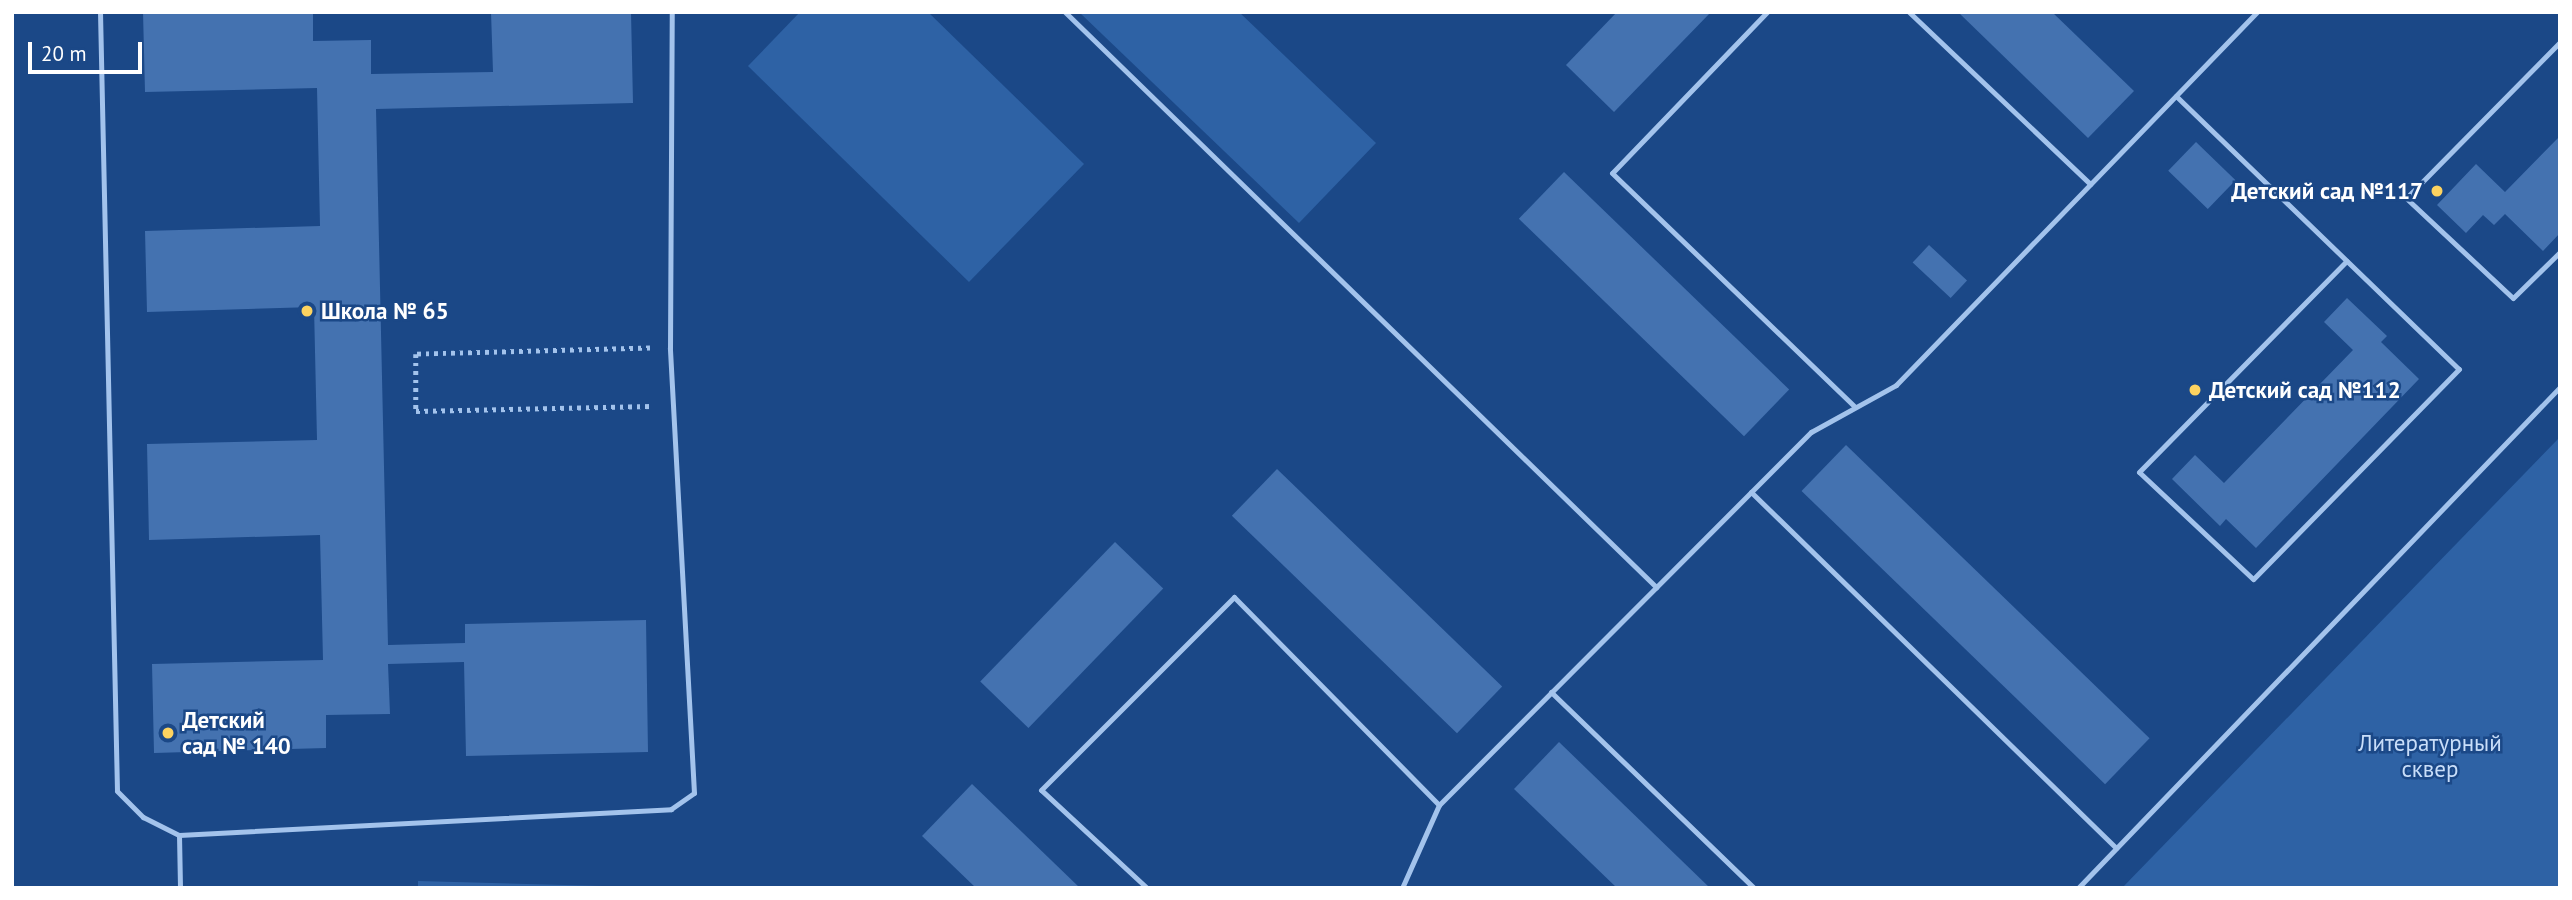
<!DOCTYPE html>
<html>
<head>
<meta charset="utf-8">
<style>
	body { margin:0 }
	#map { position:relative; width:2572px; height:900px; overflow:hidden; background:#1b4887; font-family:"PT Sans",sans-serif }
	div>[style] { position:absolute }
	.green>* { inset:0; background:#2e62a5 }
	.building>* { inset:0; background:#4472b0; transform-origin:0 0 }
	.path>* { height:4.5px; margin-top:-2.25px; transform-origin:0; background:repeating-linear-gradient(90deg,#a3c3ec 0 3.5px,transparent 0 8.5px) }
	.lane>* { height:5px; margin:-2.5px; padding:0 2.5px; transform-origin:2.5px; border-radius:2.5px; background:#a3c3ec }
	.dots>* { width:19px; height:19px; translate:-50% -50%; box-sizing:border-box; border:4px solid #1b4887; border-radius:50% }
	span { translate:-50% -50%; white-space:nowrap; text-align:center; line-height:1.15; -webkit-text-stroke:5px #1b4887; paint-order:stroke }
	.poi-label { font-size:23px; color:#fff; font-weight:700 }
	.right { translate:-100% -50%; text-align:right }
	.left { translate:0 -50%; text-align:left }
	.park-label { font-size:23px; color:#c9def9 }
	.frame { position:absolute; inset:0; border:14px solid #fff; pointer-events:none }
	.scale { position:absolute; left:28px; top:42px; width:114px; height:32px; box-sizing:border-box; border:4px solid #fff; border-top:0; padding-left:9px; font-size:21px; line-height:24px; white-space:nowrap; color:#fff; -webkit-text-stroke:5px #1b4887; paint-order:stroke }
</style>
</head>
<body>
<div id="map">
	<div class="green">
		<i style="clip-path:polygon(800px 12px,928px 12px,1084px 164px,969px 282px,748px 66px)"></i>
		<i style="clip-path:polygon(1079px 12px,1239px 12px,1376px 143px,1299px 223px)"></i>
		<i style="clip-path:polygon(2560px 437px,2560px 888px,2122px 888px)"></i>
		<i style="clip-path:polygon(418px 881px,603px 886px,418px 888px)"></i>
	</div>
	<div class="building">
		<i style="clip-path:polygon(143px 12px,313px 12px,313px 41px,371px 40px,371px 74px,493px 72px,491px 12px,631px 12px,633px 103px,376px 109px,388px 645px,465px 643px,465px 624px,646px 620px,648px 752px,466px 756px,464px 662px,388px 664px,390px 714px,326px 715px,326px 748px,154px 753px,152px 664px,323px 660px,320px 535px,149px 540px,147px 444px,317px 440px,314px 307px,147px 312px,145px 231px,320px 226px,317px 88px,145px 92px)"></i>
		<i style="clip-path:polygon(1617px 12px,1711px 12px,1614px 112px,1566px 65px)"></i>
		<i style="clip-path:polygon(1958px 12px,2052px 12px,2134px 91px,2088px 138px)"></i>
		<i style="clip-path:polygon(2560px 136px,2560px 233px,2543px 251px,2505px 214px,2494px 225px,2483px 215px,2466px 233px,2437px 205px,2476px 164px,2505px 192px)"></i>
		<i style="left:2196px;top:142px;width:55px;height:40px;rotate:44deg"></i>
		<i style="left:1564px;top:172px;width:313px;height:65px;rotate:44deg"></i>
		<i style="left:1929px;top:245px;width:52px;height:24px;rotate:43deg"></i>
		<i style="clip-path:polygon(2347px 298px,2387px 336px,2381px 342px,2419px 379px,2256px 548px,2226px 519px,2220px 526px,2172px 479px,2195px 455px,2224px 483px,2353px 350px,2324px 322px)"></i>
		<i style="left:1846px;top:445px;width:422px;height:64px;rotate:44deg"></i>
		<i style="left:1277px;top:469px;width:313px;height:65px;rotate:44deg"></i>
		<i style="left:1115px;top:542px;width:67px;height:194px;rotate:44deg"></i>
		<i style="clip-path:polygon(1559px 742px,1710px 888px,1617px 888px,1514px 789px)"></i>
		<i style="clip-path:polygon(972px 784px,1080px 888px,976px 888px,922px 836px)"></i>
	</div>
	<div class="path">
		<i style="left:650px;top:348px;width:234px;rotate:178.5deg"></i>
		<i style="left:416px;top:354px;width:57px;rotate:90deg"></i>
		<i style="left:416px;top:411px;width:236px;rotate:-1.2deg"></i>
	</div>
	<div class="lane">
		<i style="left:100px;top:12px;width:779px;rotate:88.75deg"></i>
		<i style="left:117px;top:791px;width:37px;rotate:45deg"></i>
		<i style="left:143px;top:817px;width:40px;rotate:26.6deg"></i>
		<i style="left:179px;top:835px;width:493px;rotate:-3deg"></i>
		<i style="left:671px;top:809px;width:28px;rotate:-35deg"></i>
		<i style="left:694px;top:793px;width:446px;rotate:-93.1deg"></i>
		<i style="left:670px;top:348px;width:336px;rotate:-89.7deg"></i>
		<i style="left:1065px;top:12px;width:825px;rotate:44.21deg"></i>
		<i style="left:1767px;top:12px;width:223px;rotate:133.9deg"></i>
		<i style="left:1612px;top:173px;width:337px;rotate:43.9deg"></i>
		<i style="left:1909px;top:12px;width:250px;rotate:43.5deg"></i>
		<i style="left:2560px;top:42px;width:219px;rotate:134.6deg"></i>
		<i style="left:2406px;top:198px;width:146px;rotate:43.1deg"></i>
		<i style="left:2513px;top:298px;width:66px;rotate:-44.4deg"></i>
		<i style="left:2176px;top:96px;width:393px;rotate:44deg"></i>
		<i style="left:2459px;top:369px;width:294px;rotate:134.4deg"></i>
		<i style="left:2253px;top:579px;width:156px;rotate:-136.8deg"></i>
		<i style="left:2139px;top:472px;width:296px;rotate:-45.5deg"></i>
		<i style="left:1751px;top:492px;width:510px;rotate:44.28deg"></i>
		<i style="left:1551px;top:692px;width:282px;rotate:44deg"></i>
		<i style="left:179px;top:835px;width:53px;rotate:88.9deg"></i>
		<i style="left:1147px;top:888px;width:144px;rotate:-137.2deg"></i>
		<i style="left:1041px;top:790px;width:273px;rotate:-45deg"></i>
		<i style="left:1234px;top:597px;width:292px;rotate:45.4deg"></i>
		<i style="left:1402px;top:888px;width:91px;rotate:-66deg"></i>
		<i style="left:1439px;top:805px;width:527px;rotate:-45.08deg"></i>
		<i style="left:1811px;top:432px;width:97px;rotate:-28.9deg"></i>
		<i style="left:1896px;top:385px;width:519px;rotate:-45.94deg"></i>
		<i style="left:2078px;top:888px;width:695px;rotate:-46.11deg"></i>
	</div>
	<div class="dots">
		<i style="left:2437px;top:191px;background:#fdd360"></i>
		<i style="left:307px;top:311px;background:#fdd360"></i>
		<i style="left:2195px;top:390px;background:#fdd360"></i>
		<i style="left:168px;top:733px;background:#fdd360"></i>
	</div>
	<div class="poi-label">
		<span class="right" style="left:2423px;top:191px">Детский сад №117</span>
		<span class="left" style="left:321px;top:311px">Школа № 65</span>
		<span class="left" style="left:2209px;top:390px">Детский сад №112</span>
		<span class="left" style="left:182px;top:733px">Детский<br>сад № 140</span>
	</div>
	<div class="park-label">
		<span style="left:2430px;top:756px">Литературный<br>сквер</span>
	</div>
	<div class="frame"></div>
	<div class="scale">20 m</div>
</div>
</body>
</html>
